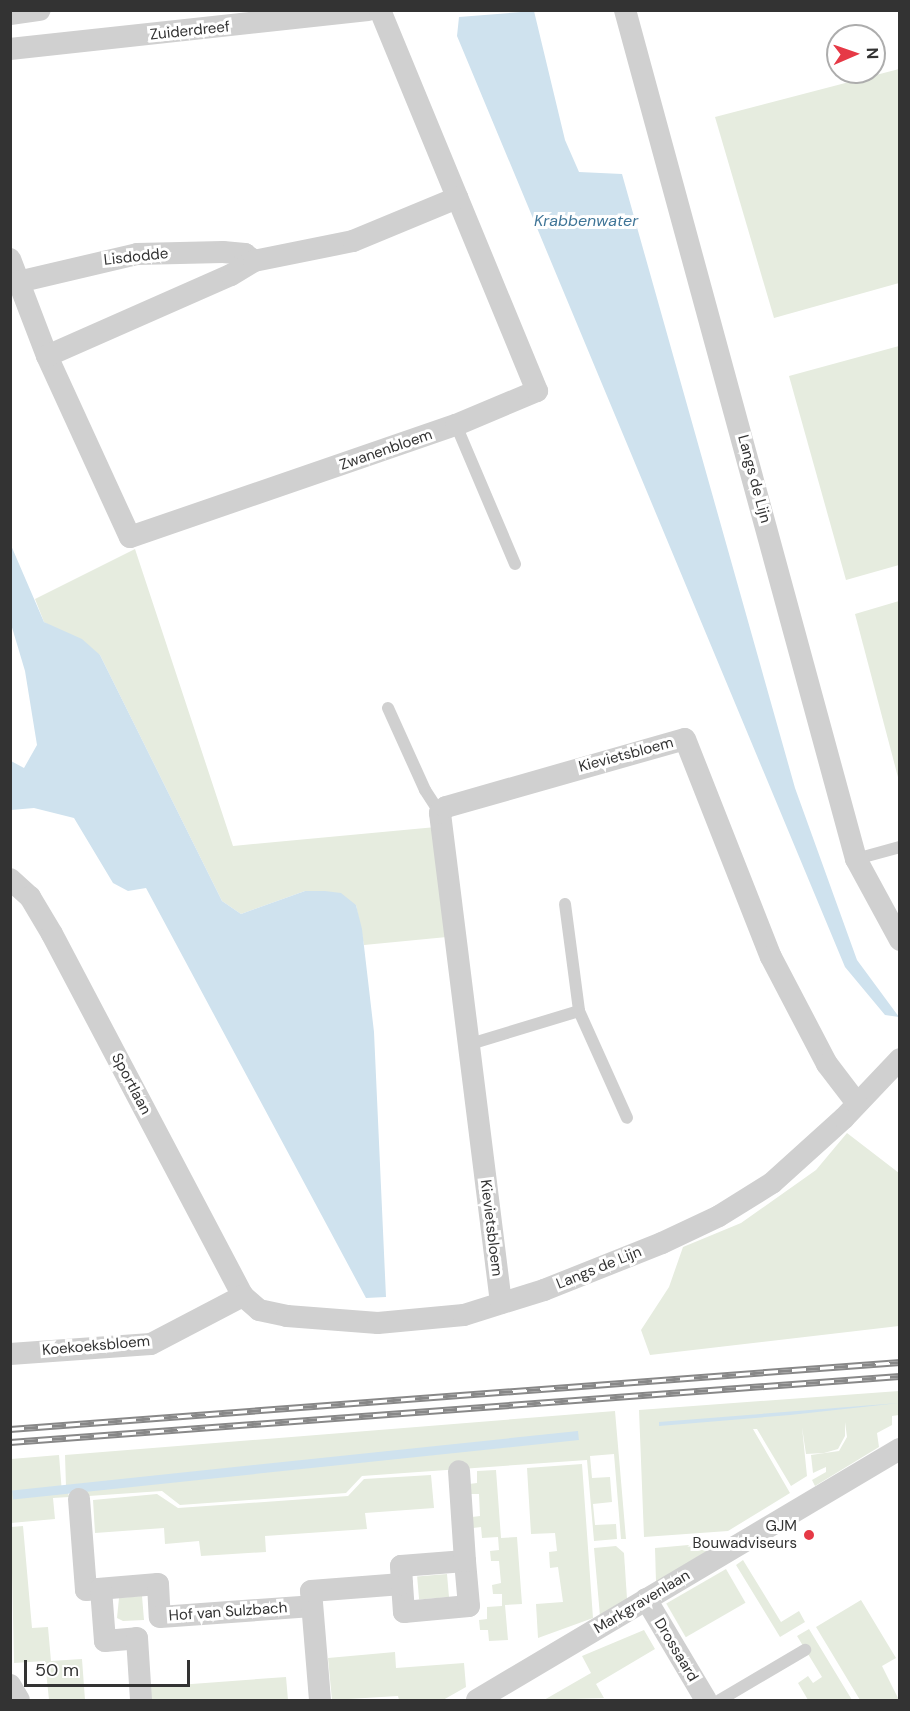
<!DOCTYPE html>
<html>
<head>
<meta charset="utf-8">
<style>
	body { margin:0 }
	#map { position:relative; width:910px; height:1711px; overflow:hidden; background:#fff; font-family:"DM Sans",sans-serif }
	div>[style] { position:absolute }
	.green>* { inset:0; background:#e6ecdf; transform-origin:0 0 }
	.water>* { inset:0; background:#cfe2ee; transform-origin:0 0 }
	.lane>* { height:12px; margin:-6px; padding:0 6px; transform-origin:6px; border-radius:6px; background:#d0d0d0 }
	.street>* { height:22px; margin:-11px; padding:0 11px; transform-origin:11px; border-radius:11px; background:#d0d0d0 }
	.rail>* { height:7px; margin-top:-3.5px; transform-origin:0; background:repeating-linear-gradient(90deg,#fff 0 14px,#888 0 28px); box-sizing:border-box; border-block:2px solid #888 }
	.dots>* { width:16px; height:16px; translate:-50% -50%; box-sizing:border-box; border:3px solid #fff; border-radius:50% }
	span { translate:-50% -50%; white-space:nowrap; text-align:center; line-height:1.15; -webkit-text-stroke:6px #fff; paint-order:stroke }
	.street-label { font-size:15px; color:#333 }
	.poi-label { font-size:15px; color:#333 }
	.right { translate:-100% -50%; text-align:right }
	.water-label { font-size:16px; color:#3f7597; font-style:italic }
	.frame { position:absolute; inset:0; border:12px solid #333; pointer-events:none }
	.north { position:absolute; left:826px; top:24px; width:60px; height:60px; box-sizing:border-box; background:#fff; border:2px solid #adadad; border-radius:50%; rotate:88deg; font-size:16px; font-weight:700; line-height:24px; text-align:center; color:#333 }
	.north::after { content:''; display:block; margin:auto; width:21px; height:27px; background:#e63946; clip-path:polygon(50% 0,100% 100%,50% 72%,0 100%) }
	.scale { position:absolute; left:24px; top:1660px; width:166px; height:27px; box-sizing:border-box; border:3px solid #333; border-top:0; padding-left:8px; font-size:18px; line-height:21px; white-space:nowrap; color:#333; -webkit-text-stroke:4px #fff; paint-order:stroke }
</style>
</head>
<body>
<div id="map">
	<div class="green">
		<i style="clip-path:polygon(899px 69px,899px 283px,774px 318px,715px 117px)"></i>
		<i style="clip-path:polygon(899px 346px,899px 565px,846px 580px,789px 376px)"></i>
		<i style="clip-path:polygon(135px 549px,233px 846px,436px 827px,447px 937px,364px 945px,356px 905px,305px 891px,241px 914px,222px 901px,100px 655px,44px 622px,35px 599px)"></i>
		<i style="clip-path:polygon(899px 601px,900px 601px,899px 781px,855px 614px)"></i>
		<i style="clip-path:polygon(847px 1133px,899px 1173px,899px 1326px,650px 1355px,641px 1330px,669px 1287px,683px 1247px,741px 1223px,816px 1170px)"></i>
		<i style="clip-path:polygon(899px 1391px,899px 1415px,892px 1416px,892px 1425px,877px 1433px,879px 1447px,815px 1486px,812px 1480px,826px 1472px,826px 1467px,813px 1473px,811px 1455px,839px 1451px,847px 1437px,845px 1422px,845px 1436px,838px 1449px,824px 1453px,806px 1454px,802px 1427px,807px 1476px,791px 1486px,757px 1429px,753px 1429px,790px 1493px,728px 1531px,644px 1537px,639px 1410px)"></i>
		<i style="clip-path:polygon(615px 1411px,626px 1539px,621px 1539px,614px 1454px,590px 1456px,592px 1478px,610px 1477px,612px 1502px,593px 1504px,595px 1525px,616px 1524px,617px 1539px,594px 1541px,587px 1460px,362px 1476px,346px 1493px,180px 1505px,162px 1491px,74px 1497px,74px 1487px,66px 1487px,65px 1455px)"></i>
		<i style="clip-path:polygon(59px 1455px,62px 1493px,68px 1493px,69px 1497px,53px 1498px,55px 1519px,11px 1523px,11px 1459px)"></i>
		<i style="clip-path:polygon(582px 1464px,593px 1618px,538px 1638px,536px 1604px,563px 1602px,558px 1567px,550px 1568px,549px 1552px,557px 1551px,555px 1533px,531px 1534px,527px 1468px)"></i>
		<i style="clip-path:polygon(496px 1470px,501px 1538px,517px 1537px,522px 1604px,505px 1605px,508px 1640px,489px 1641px,488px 1630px,480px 1630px,479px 1620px,487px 1619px,487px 1607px,502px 1606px,502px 1594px,493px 1594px,492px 1585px,501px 1583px,499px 1561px,491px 1561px,490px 1551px,499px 1550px,498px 1537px,482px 1538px,481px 1527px,473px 1528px,472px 1517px,480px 1516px,479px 1494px,470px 1494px,469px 1484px,477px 1483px,477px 1471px)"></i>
		<i style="clip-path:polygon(431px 1475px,434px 1508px,365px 1513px,367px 1529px,265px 1536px,266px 1552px,201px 1556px,199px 1541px,165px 1544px,164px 1528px,95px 1533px,93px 1500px,157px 1494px,178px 1508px,348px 1496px,364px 1479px)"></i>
		<i style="clip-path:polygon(23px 1526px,32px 1628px,48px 1627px,51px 1661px,82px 1659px,85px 1700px,49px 1700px,45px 1661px,14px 1663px,11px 1527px)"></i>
		<i style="clip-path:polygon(722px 1542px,656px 1582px,655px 1548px)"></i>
		<i style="clip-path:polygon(616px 1546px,624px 1553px,627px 1599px,600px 1616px,594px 1548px)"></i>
		<i style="clip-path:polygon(743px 1560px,781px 1622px,799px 1611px,805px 1622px,780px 1637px,736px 1565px)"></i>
		<i style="left:726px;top:1569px;width:39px;height:69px;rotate:60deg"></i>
		<i style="left:447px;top:1574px;width:23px;height:30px;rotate:85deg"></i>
		<i style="clip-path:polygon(142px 1596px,144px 1620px,123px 1621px,117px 1618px,119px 1598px)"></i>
		<i style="clip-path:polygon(861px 1600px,896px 1658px,882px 1666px,899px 1700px,860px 1700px,816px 1627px)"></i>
		<i style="clip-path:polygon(809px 1629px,852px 1700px,808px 1700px,798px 1683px,808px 1676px,813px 1683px,822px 1677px,797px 1636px)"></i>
		<i style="clip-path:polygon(644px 1630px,655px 1649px,596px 1684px,604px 1698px,544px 1700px,591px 1673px,582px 1656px)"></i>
		<i style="clip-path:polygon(395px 1652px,396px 1668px,464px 1663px,466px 1687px,443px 1700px,399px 1700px,398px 1696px,332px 1700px,328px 1658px)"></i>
		<i style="clip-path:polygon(286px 1677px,288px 1700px,151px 1700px,151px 1687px)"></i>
	</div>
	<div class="water">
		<i style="clip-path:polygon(534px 11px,565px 140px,579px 172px,622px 174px,795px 788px,857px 960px,899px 1017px,885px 1015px,845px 967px,457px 36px,459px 17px)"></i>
		<i style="clip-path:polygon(10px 543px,44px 622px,82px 639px,100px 655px,222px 901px,241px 914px,305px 891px,325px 891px,341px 893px,356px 905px,362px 929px,374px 1032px,386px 1297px,366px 1298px,146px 888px,128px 891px,113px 883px,74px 818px,34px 808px,11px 810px,11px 761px,24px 768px,37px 745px,25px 671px,11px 624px)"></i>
		<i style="clip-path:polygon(899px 1403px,790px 1415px,659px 1426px,659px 1422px)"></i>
		<i style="left:578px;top:1431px;width:9px;height:569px;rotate:84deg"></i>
	</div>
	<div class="lane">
		<i style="left:456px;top:425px;width:151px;rotate:67deg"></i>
		<i style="left:388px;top:708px;width:90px;rotate:65.7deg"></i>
		<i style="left:425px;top:790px;width:27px;rotate:57deg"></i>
		<i style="left:856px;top:859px;width:46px;rotate:-15.3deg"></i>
		<i style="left:565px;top:904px;width:108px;rotate:82.5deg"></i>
		<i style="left:579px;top:1011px;width:117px;rotate:65.8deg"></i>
		<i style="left:467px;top:1045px;width:117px;rotate:-16.9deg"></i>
		<i style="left:720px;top:1700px;width:99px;rotate:-30.5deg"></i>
	</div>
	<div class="street">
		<i style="left:625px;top:10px;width:880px;rotate:74.78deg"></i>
		<i style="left:856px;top:859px;width:92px;rotate:61.5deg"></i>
		<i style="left:10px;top:14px;width:30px;rotate:-8deg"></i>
		<i style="left:10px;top:49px;width:360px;rotate:-6.2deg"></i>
		<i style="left:10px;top:259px;width:104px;rotate:69.1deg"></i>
		<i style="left:47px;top:356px;width:199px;rotate:65.4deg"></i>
		<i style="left:130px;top:537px;width:345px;rotate:-19deg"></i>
		<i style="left:456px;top:425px;width:88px;rotate:-22.8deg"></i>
		<i style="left:537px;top:391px;width:412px;rotate:-112.4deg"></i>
		<i style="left:18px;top:282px;width:122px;rotate:-13.2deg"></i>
		<i style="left:137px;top:254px;width:86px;rotate:-1.3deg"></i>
		<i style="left:223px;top:252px;width:22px;rotate:5deg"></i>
		<i style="left:245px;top:254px;width:11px;rotate:38deg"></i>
		<i style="left:47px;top:356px;width:201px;rotate:-23.8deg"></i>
		<i style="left:231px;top:275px;width:27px;rotate:-31deg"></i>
		<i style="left:254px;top:261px;width:101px;rotate:-11.4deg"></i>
		<i style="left:353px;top:241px;width:113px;rotate:-22.5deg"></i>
		<i style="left:10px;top:879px;width:27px;rotate:42deg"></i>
		<i style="left:30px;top:897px;width:43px;rotate:59.3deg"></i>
		<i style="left:52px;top:934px;width:409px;rotate:62.2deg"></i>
		<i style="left:243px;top:1296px;width:21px;rotate:41deg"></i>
		<i style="left:259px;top:1310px;width:29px;rotate:12deg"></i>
		<i style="left:287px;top:1316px;width:91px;rotate:4.4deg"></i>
		<i style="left:378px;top:1323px;width:86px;rotate:-5.3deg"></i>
		<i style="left:464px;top:1315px;width:84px;rotate:-17.4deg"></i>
		<i style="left:544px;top:1290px;width:127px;rotate:-21.7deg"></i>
		<i style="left:662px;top:1243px;width:63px;rotate:-25.3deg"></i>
		<i style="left:719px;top:1216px;width:62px;rotate:-31.9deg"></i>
		<i style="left:772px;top:1183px;width:97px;rotate:-42.1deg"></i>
		<i style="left:844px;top:1118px;width:81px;rotate:-46.5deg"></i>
		<i style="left:501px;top:1303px;width:494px;rotate:-97.1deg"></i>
		<i style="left:440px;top:813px;width:8px;rotate:-45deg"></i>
		<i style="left:446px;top:807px;width:248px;rotate:-15.9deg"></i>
		<i style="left:685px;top:739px;width:234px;rotate:68.5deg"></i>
		<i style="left:771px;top:957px;width:121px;rotate:62.4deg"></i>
		<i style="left:827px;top:1064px;width:48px;rotate:52.7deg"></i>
		<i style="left:10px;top:1354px;width:141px;rotate:-4.1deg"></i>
		<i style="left:151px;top:1344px;width:104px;rotate:-27.6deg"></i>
		<i style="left:79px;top:1499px;width:91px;rotate:85.6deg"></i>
		<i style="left:86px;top:1590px;width:72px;rotate:-4.8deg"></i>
		<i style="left:158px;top:1584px;width:33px;rotate:87deg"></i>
		<i style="left:160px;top:1617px;width:152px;rotate:-4.1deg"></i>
		<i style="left:402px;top:1584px;width:28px;rotate:86deg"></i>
		<i style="left:404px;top:1612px;width:65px;rotate:-5.3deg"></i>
		<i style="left:469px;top:1606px;width:45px;rotate:-95.1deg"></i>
		<i style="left:101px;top:1589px;width:52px;rotate:85.6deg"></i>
		<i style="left:105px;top:1641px;width:32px;rotate:-5deg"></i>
		<i style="left:137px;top:1638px;width:62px;rotate:86.3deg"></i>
		<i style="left:646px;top:1599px;width:117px;rotate:59.3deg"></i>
		<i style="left:10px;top:1685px;width:17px;rotate:59deg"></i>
		<i style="left:320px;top:1700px;width:109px;rotate:-94.7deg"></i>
		<i style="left:311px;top:1591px;width:91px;rotate:-4.4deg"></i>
		<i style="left:402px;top:1584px;width:18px;rotate:-93deg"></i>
		<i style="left:401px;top:1566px;width:64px;rotate:-4.5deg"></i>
		<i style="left:465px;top:1561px;width:90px;rotate:-93.8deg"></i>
		<i style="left:477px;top:1700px;width:492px;rotate:-30.7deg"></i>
	</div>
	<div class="rail">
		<i style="left:10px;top:1429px;width:893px;rotate:-4.31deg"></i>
		<i style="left:10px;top:1442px;width:892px;rotate:-4.24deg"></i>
	</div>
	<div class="dots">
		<i style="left:809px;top:1535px;background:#e63946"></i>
	</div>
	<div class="street-label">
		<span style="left:190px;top:31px;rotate:-6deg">Zuiderdreef</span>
		<span style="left:136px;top:257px;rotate:-6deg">Lisdodde</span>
		<span style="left:386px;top:450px;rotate:-19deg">Zwanenbloem</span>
		<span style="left:754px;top:479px;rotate:75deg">Langs de Lijn</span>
		<span style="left:626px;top:755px;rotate:-15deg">Kievietsbloem</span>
		<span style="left:131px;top:1084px;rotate:62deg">Sportlaan</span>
		<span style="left:491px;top:1228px;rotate:83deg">Kievietsbloem</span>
		<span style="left:599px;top:1268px;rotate:-22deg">Langs de Lijn</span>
		<span style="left:96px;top:1346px;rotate:-5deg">Koekoeksbloem</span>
		<span style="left:642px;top:1602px;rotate:-31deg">Markgravenlaan</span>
		<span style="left:228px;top:1612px;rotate:-4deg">Hof van Sulzbach</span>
		<span style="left:676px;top:1650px;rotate:59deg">Drossaard</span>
	</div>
	<div class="poi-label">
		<span class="right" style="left:797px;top:1535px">GJM<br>Bouwadviseurs</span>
	</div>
	<div class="water-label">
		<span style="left:586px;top:221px">Krabbenwater</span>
	</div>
	<div class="frame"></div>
	<div class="north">N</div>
	<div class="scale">50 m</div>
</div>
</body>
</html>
